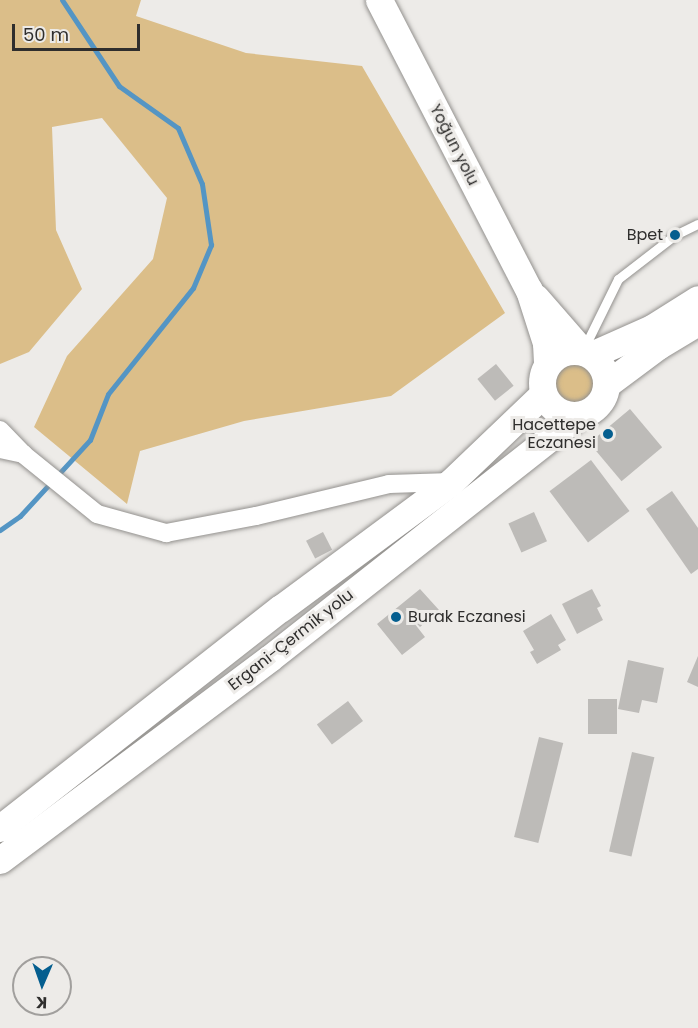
<!DOCTYPE html>
<html>
<head>
<meta charset="utf-8">
<style>
	body { margin:0 }
	#map { position:relative; width:698px; height:1028px; overflow:hidden; background:#edebe8; font-family:Poppins,sans-serif }
	div>[style] { position:absolute }
	.green>* { inset:0; background:#dbbe89 }
	.round { border-radius:50% }
	.stream>* { height:5px; margin:-2.5px; padding:0 2.5px; transform-origin:2.5px; border-radius:2.5px; background:#5495c4 }
	.building>* { inset:0; background:#bdbbb8; transform-origin:0 0 }
	.roads { filter:drop-shadow(0 0 2px #93918e) drop-shadow(0 0 2px #93918e) }
	.service>* { height:9px; margin:-4.5px; padding:0 4.5px; transform-origin:4.5px; border-radius:4.5px; background:#fff }
	.minor>* { height:18px; margin:-9px; padding:0 9px; transform-origin:9px; border-radius:9px; background:#fff }
	.secondary>* { height:27px; margin:-13.5px; padding:0 13.5px; transform-origin:13.5px; border-radius:13.5px; background:#fff }
	.secondary>.ring { margin:-13.5px; padding:0; box-sizing:content-box; background:none; border:27px solid #fff; border-radius:50% }
	.dots>* { width:16px; height:16px; translate:-50% -50%; box-sizing:border-box; border:3px solid #edebe8; border-radius:50% }
	span { translate:-50% -50%; white-space:nowrap; text-align:center; line-height:1.15; -webkit-text-stroke:6px #edebe8; paint-order:stroke }
	.street-label { font-size:16px; color:#2f2e2d }
	.poi-label { font-size:16px; color:#2f2e2d }
	.right { translate:-100% -50%; text-align:right }
	.left { translate:0 -50%; text-align:left }
	.north { position:absolute; left:12px; top:956px; width:60px; height:60px; box-sizing:border-box; background:#edebe8; border:2px solid #a19f9d; border-radius:50%; rotate:182deg; font-size:16px; font-weight:700; line-height:24px; text-align:center; color:#2f2e2d }
	.north::after { content:''; display:block; margin:auto; width:21px; height:27px; background:#045e8f; clip-path:polygon(50% 0,100% 100%,50% 72%,0 100%) }
	.scale { position:absolute; left:12px; top:24px; width:128px; height:27px; box-sizing:border-box; border:3px solid #2f2e2d; border-top:0; padding-left:8px; font-size:18px; line-height:21px; white-space:nowrap; color:#2f2e2d; -webkit-text-stroke:4px #edebe8; paint-order:stroke }
</style>
</head>
<body>
<div id="map">
	<div class="green">
		<i style="clip-path:polygon(0 0,141px 0,136px 16px,246px 53px,362px 66px,505px 313px,391px 396px,244px 421px,140px 451px,127px 504px,34px 427px,67px 356px,153px 259px,167px 198px,102px 118px,52px 127px,56px 230px,82px 289px,29px 352px,0 364px)"></i>
		<i class="round" style="left:553px;top:361px;width:42px;height:42px"></i>
	</div>
	<div class="stream">
		<i style="left:0;top:530px;width:24px;rotate:-35deg"></i>
		<i style="left:20px;top:516px;width:103px;rotate:-47.4deg"></i>
		<i style="left:90px;top:440px;width:49px;rotate:-68.6deg"></i>
		<i style="left:108px;top:394px;width:136px;rotate:-51.3deg"></i>
		<i style="left:193px;top:288px;width:47px;rotate:-67.3deg"></i>
		<i style="left:211px;top:245px;width:62px;rotate:-98.4deg"></i>
		<i style="left:202px;top:184px;width:61px;rotate:-113.2deg"></i>
		<i style="left:178px;top:128px;width:72px;rotate:-144.6deg"></i>
		<i style="left:119px;top:86px;width:103px;rotate:-123.5deg"></i>
	</div>
	<div class="building">
		<i style="left:496px;top:364px;width:28px;height:24px;rotate:51deg"></i>
		<i style="left:630px;top:409px;width:50px;height:53px;rotate:50deg"></i>
		<i style="left:591px;top:460px;width:64px;height:52px;rotate:53deg"></i>
		<i style="clip-path:polygon(672px 491px,698px 528px,698px 569px,691px 574px,646px 509px)"></i>
		<i style="left:534px;top:512px;width:32px;height:28px;rotate:66deg"></i>
		<i style="left:323px;top:532px;width:20px;height:19px;rotate:63deg"></i>
		<i style="clip-path:polygon(420px 589px,439px 610px,420px 627px,404px 610px,425px 637px,402px 655px,377px 624px)"></i>
		<i style="clip-path:polygon(592px 589px,601px 606px,597px 608px,603px 620px,577px 634px,562px 604px)"></i>
		<i style="clip-path:polygon(551px 614px,566px 640px,558px 645px,561px 650px,537px 664px,530px 652px,534px 650px,523px 631px)"></i>
		<i style="clip-path:polygon(698px 656px,698px 687px,687px 682px)"></i>
		<i style="clip-path:polygon(628px 660px,664px 668px,657px 703px,642px 700px,639px 713px,618px 709px)"></i>
		<i style="left:588px;top:699px;width:29px;height:35px"></i>
		<i style="left:348px;top:701px;width:25px;height:39px;rotate:53deg"></i>
		<i style="left:539px;top:737px;width:25px;height:103px;rotate:14deg"></i>
		<i style="left:632px;top:752px;width:23px;height:102px;rotate:13deg"></i>
	</div>
	<div class="roads">
		<div class="service">
			<i style="left:584px;top:348px;width:77px;rotate:-63.8deg"></i>
			<i style="left:618px;top:279px;width:72px;rotate:-37.7deg"></i>
			<i style="left:675px;top:235px;width:25px;rotate:-26deg"></i>
		</div>
		<div class="minor">
			<i style="left:0;top:430px;width:33px;rotate:46deg"></i>
			<i style="left:0;top:449px;width:24px;rotate:12deg"></i>
			<i style="left:23px;top:454px;width:95px;rotate:39deg"></i>
			<i style="left:97px;top:514px;width:72px;rotate:15.4deg"></i>
			<i style="left:166px;top:533px;width:92px;rotate:-10.7deg"></i>
			<i style="left:256px;top:516px;width:137px;rotate:-13.5deg"></i>
			<i style="left:389px;top:484px;width:62px;rotate:-1.8deg"></i>
		</div>
		<div class="secondary">
			<i style="left:379px;top:0;width:326px;rotate:62.7deg"></i>
			<i style="left:529px;top:290px;width:56px;rotate:72.2deg"></i>
			<i style="left:546px;top:343px;width:22px;rotate:87deg"></i>
			<i style="left:536px;top:298px;width:70px;rotate:49deg"></i>
			<i class="ring" style="left:542px;top:351px;width:37px;height:37px"></i>
			<i style="left:591px;top:355px;width:67px;rotate:-23.9deg"></i>
			<i style="left:652px;top:328px;width:54px;rotate:-32.2deg"></i>
			<i style="left:607px;top:384px;width:64px;rotate:-36.7deg"></i>
			<i style="left:658px;top:346px;width:47px;rotate:-31deg"></i>
			<i style="left:0;top:828px;width:357px;rotate:-38.1deg"></i>
			<i style="left:281px;top:608px;width:212px;rotate:-36.5deg"></i>
			<i style="left:451px;top:482px;width:127px;rotate:-43.7deg"></i>
			<i style="left:0;top:860px;width:337px;rotate:-36.8deg"></i>
			<i style="left:270px;top:658px;width:393px;rotate:-38.2deg"></i>
		</div>
	</div>
	<div class="dots">
		<i style="left:675px;top:235px;background:#045e8f"></i>
		<i style="left:608px;top:434px;background:#045e8f"></i>
		<i style="left:396px;top:617px;background:#045e8f"></i>
	</div>
	<div class="street-label">
		<span style="left:454px;top:145px;rotate:63deg">Yoğun yolu</span>
		<span style="left:291px;top:640px;rotate:-38deg">Ergani-Çermik yolu</span>
	</div>
	<div class="poi-label">
		<span class="right" style="left:663px;top:235px">Bpet</span>
		<span class="right" style="left:596px;top:434px">Hacettepe<br>Eczanesi</span>
		<span class="left" style="left:408px;top:617px">Burak Eczanesi</span>
	</div>
	<div class="north">K</div>
	<div class="scale">50 m</div>
</div>
</body>
</html>
